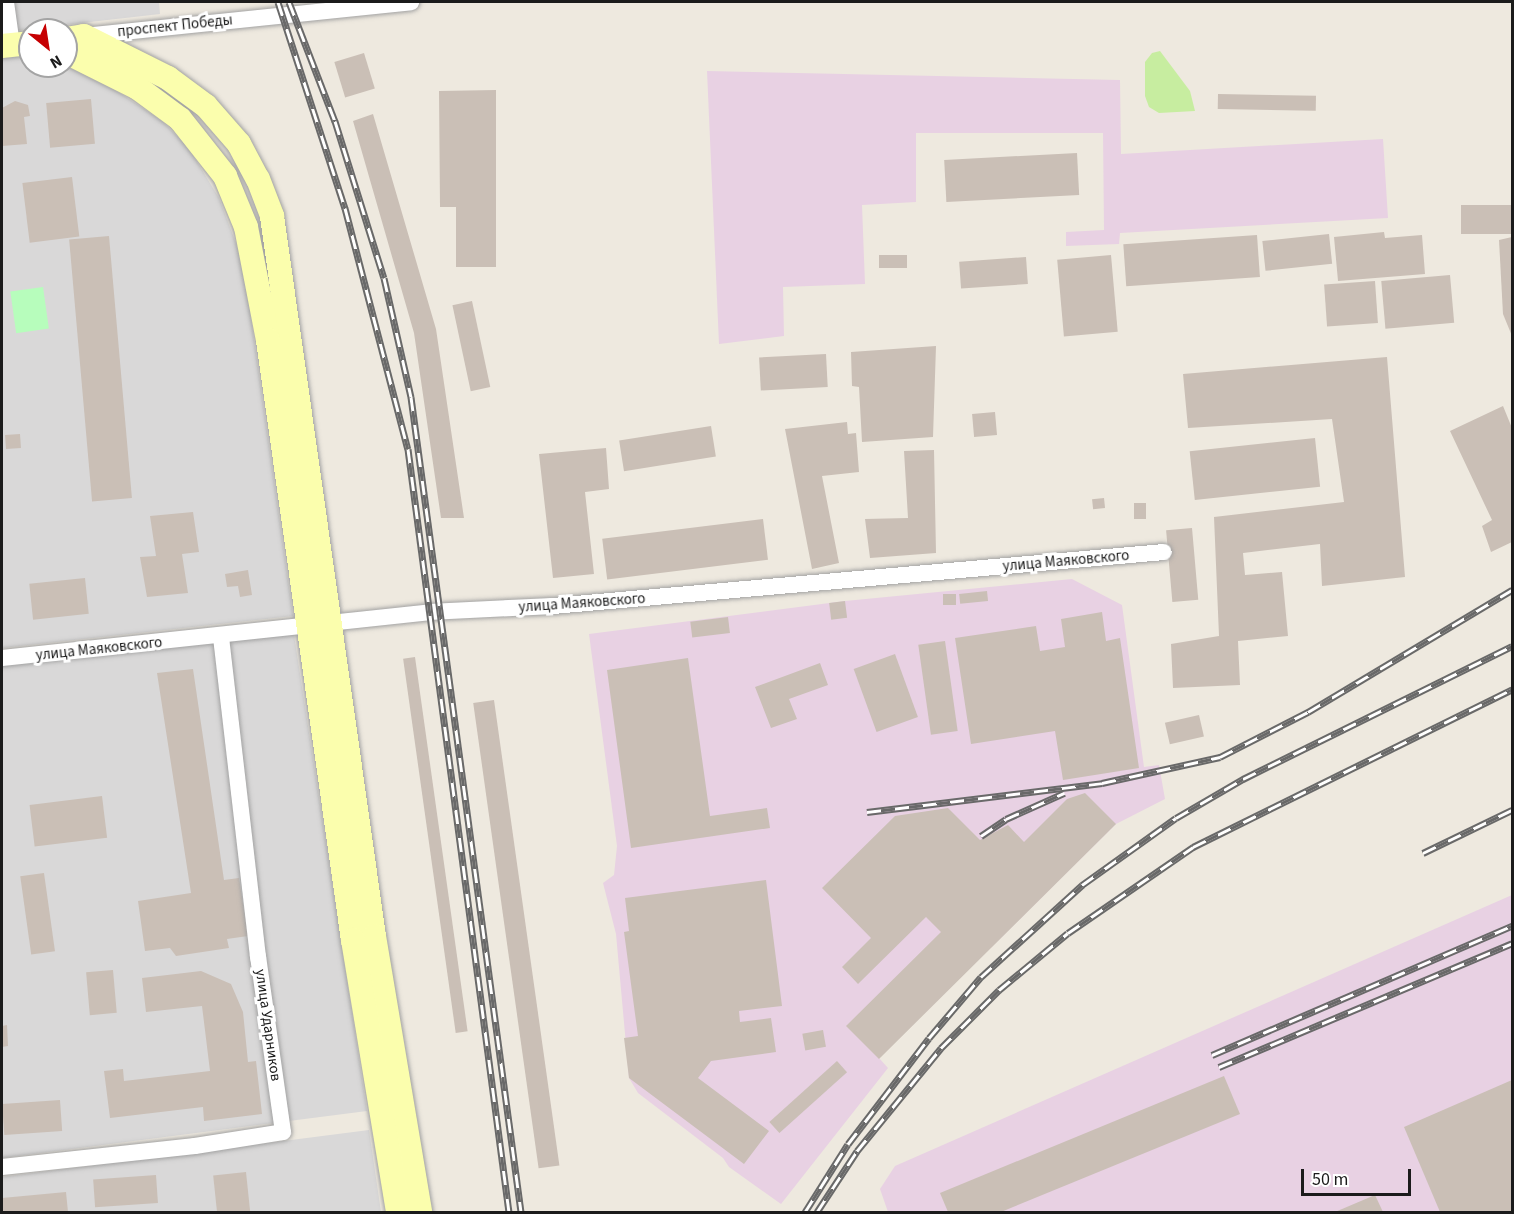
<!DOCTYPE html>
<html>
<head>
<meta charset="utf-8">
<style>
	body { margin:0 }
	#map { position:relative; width:1514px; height:1214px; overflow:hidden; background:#eee9df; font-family:"Source Sans 3",sans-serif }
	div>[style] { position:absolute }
	.residential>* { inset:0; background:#d9d8d8 }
	.industrial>* { inset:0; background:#e8d1e3 }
	.grass>* { inset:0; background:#c7eda0 }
	.park>* { inset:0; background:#b7fdbc; transform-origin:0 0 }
	.building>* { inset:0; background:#cabfb6; transform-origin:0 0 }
	.roads { filter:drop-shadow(0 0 2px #a2a2a2) drop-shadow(0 0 2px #a2a2a2) }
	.minor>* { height:16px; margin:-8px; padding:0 8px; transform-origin:8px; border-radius:8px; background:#fff }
	.secondary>* { height:24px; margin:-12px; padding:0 12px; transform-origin:12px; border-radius:12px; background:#fbfead }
	.rail>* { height:7px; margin-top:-3.5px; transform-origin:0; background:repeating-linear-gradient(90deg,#fff 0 14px,#696969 0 28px); box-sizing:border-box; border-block:2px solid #696969 }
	span { translate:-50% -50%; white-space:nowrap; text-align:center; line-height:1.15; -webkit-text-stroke:6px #fff; paint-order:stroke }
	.street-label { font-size:15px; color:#1b1b1b }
	.frame { position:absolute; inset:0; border:3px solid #1b1b1b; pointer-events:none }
	.north { position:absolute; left:18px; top:18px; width:60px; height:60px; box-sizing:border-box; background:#fff; border:2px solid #a4a4a4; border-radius:50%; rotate:150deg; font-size:16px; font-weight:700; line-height:24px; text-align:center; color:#1b1b1b }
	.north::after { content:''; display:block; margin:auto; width:21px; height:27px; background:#c60002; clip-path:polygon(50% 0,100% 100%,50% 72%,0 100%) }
	.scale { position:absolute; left:1301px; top:1169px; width:110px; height:27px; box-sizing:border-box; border:3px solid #1b1b1b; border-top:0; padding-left:8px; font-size:18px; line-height:21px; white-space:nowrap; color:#1b1b1b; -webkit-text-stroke:4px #fff; paint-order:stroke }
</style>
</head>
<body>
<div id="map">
	<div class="residential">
		<i style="clip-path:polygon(2px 2px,159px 2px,160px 14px,2px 32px)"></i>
		<i style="clip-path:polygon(30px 53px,30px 66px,66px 63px,91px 74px,162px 121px,188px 147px,219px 198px,241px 257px,247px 290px,293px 616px,2px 648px,2px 57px)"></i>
		<i style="clip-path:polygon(294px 635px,367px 1111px,2px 1158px,2px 666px,220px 640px)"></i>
		<i style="clip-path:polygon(369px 1130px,381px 1212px,2px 1212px,2px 1177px)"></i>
	</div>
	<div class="industrial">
		<i style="clip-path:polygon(707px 71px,1120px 80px,1121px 154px,1383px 139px,1388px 218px,1120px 233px,1119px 244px,1066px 246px,1066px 232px,1104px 230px,1103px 133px,916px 133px,916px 202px,862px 205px,865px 284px,783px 287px,784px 336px,719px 344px)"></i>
		<i style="clip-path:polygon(1072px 579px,1122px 605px,1144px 767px,1159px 765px,1165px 799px,1116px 824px,879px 1058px,888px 1068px,781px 1204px,729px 1167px,723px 1158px,638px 1093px,629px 1078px,616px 934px,603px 883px,614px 875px,617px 846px,589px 634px,845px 601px)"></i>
		<i style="clip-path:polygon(1512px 895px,1512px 1212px,888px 1212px,880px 1189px,895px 1166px)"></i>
	</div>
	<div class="grass">
		<i style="clip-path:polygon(1160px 51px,1190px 91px,1195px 111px,1159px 113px,1149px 107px,1145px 96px,1145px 62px,1152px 53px)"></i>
	</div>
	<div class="park">
		<i style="left:43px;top:287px;width:42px;height:33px;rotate:82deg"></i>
	</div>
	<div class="building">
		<i style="left:364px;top:53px;width:37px;height:31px;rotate:73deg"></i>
		<i style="clip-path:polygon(496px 90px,496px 267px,456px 267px,456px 207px,440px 207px,439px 91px)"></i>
		<i style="left:1218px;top:94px;width:98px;height:15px;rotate:1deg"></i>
		<i style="left:91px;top:99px;width:45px;height:45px;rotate:85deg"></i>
		<i style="clip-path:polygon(15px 101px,28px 105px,30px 116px,24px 117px,27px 144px,2px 146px,2px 108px)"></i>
		<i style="clip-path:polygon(373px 114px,436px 329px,464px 518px,441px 518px,414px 333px,353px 121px)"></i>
		<i style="left:1077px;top:153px;width:42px;height:133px;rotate:87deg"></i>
		<i style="left:72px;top:177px;width:60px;height:50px;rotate:83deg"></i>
		<i style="left:1512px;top:205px;width:29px;height:51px;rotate:90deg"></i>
		<i style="clip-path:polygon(1384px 232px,1385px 238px,1422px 235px,1425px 274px,1338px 281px,1334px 237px)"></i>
		<i style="left:1329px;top:234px;width:30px;height:67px;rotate:84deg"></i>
		<i style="left:1257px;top:235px;width:42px;height:134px;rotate:86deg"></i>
		<i style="left:109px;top:236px;width:263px;height:40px;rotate:85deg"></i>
		<i style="clip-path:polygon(1512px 237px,1512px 336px,1503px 314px,1499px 240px)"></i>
		<i style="left:907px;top:255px;width:13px;height:28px;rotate:90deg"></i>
		<i style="left:1111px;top:255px;width:77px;height:54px;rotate:85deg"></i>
		<i style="left:1026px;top:257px;width:27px;height:67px;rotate:86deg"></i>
		<i style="left:1450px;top:275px;width:48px;height:69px;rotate:85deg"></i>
		<i style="left:1375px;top:281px;width:42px;height:51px;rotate:86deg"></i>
		<i style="left:472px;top:301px;width:88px;height:20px;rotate:78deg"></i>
		<i style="clip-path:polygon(936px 346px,933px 437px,862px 442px,859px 387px,852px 386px,851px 352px)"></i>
		<i style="left:826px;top:354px;width:33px;height:67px;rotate:87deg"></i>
		<i style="clip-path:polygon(1387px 357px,1405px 577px,1322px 586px,1320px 544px,1243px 553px,1245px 575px,1282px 572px,1288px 636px,1238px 641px,1240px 685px,1173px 688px,1171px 644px,1219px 636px,1214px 517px,1344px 502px,1332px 419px,1188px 428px,1183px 374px)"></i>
		<i style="clip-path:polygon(1503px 406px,1512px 428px,1512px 542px,1491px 552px,1482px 526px,1492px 520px,1450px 431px)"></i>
		<i style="left:995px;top:412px;width:23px;height:23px;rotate:85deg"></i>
		<i style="clip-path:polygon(847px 422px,848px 434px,856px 433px,859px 472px,822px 476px,839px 563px,812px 569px,785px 429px)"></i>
		<i style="left:711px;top:426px;width:31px;height:93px;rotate:81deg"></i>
		<i style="left:20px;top:434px;width:14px;height:15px;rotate:86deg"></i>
		<i style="left:1315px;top:438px;width:49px;height:126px;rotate:84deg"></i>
		<i style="clip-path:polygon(606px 448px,609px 489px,585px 492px,594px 574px,553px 578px,539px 454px)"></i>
		<i style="clip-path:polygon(934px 450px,936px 553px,870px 558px,865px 519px,908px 518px,904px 451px)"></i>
		<i style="left:1104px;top:498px;width:10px;height:12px;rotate:84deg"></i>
		<i style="left:1134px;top:503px;width:12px;height:16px"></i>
		<i style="clip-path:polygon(193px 512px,199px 552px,182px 554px,188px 593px,147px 597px,140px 557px,156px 556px,150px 516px)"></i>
		<i style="left:763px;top:519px;width:41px;height:162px;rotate:83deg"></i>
		<i style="left:1192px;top:528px;width:72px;height:26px;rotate:85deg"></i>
		<i style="clip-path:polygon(248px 570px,252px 595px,240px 597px,238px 586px,227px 587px,225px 574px)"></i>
		<i style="left:85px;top:578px;width:36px;height:56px;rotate:84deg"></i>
		<i style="left:987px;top:591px;width:10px;height:28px;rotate:84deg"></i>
		<i style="left:943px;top:594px;width:13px;height:11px"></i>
		<i style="left:845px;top:601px;width:17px;height:16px;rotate:83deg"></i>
		<i style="clip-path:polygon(1102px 612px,1106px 641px,1120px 638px,1139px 768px,1063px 780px,1055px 731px,971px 744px,955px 638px,1036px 626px,1040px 651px,1065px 647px,1061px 619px)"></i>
		<i style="left:728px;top:617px;width:16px;height:38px;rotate:83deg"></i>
		<i style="left:945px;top:641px;width:91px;height:27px;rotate:82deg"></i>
		<i style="left:895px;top:654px;width:67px;height:44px;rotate:70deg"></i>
		<i style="left:415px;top:657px;width:378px;height:12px;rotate:82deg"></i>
		<i style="clip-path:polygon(688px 658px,710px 816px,767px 808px,770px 828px,631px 848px,607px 670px)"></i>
		<i style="clip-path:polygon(820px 663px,828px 685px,789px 699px,797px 719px,771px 728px,755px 687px)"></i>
		<i style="clip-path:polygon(193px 669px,224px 880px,239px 878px,248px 936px,227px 939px,229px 948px,176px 956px,170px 948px,145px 951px,138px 901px,191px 893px,157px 673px)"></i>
		<i style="left:494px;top:700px;width:470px;height:21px;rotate:82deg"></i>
		<i style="left:1199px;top:715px;width:22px;height:35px;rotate:77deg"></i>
		<i style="clip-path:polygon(1085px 793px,1116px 824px,879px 1059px,846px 1026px,941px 932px,926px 917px,858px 984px,842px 967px,871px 938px,822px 888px,895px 816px,948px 808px,980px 840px,1008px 825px,1024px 842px,1067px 799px)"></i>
		<i style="left:102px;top:796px;width:42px;height:73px;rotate:83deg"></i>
		<i style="left:44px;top:873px;width:79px;height:24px;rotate:82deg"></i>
		<i style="clip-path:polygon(766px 880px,782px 1006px,739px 1011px,740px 1022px,771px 1018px,776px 1052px,711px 1061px,698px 1078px,769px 1131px,744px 1164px,629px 1078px,624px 1038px,638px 1036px,624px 932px,629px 931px,625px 898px)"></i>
		<i style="left:113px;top:970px;width:43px;height:27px;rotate:85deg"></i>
		<i style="clip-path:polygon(201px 971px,231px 984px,243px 1012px,248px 1062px,256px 1061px,262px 1114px,204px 1121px,203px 1107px,110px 1118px,104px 1071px,123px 1069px,124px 1081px,210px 1071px,202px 1006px,146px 1012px,142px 978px)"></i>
		<i style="clip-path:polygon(7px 1025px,8px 1046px,2px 1047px,2px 1026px)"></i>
		<i style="left:823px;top:1030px;width:17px;height:21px;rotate:80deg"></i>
		<i style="left:837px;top:1061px;width:15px;height:91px;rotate:48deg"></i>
		<i style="clip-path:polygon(1224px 1076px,1240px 1114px,1001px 1212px,948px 1212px,940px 1193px)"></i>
		<i style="clip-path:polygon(1512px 1080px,1512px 1212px,1440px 1212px,1404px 1127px)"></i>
		<i style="left:60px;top:1100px;width:31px;height:58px;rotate:86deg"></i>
		<i style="left:246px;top:1172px;width:40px;height:33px;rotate:84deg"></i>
		<i style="left:156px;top:1175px;width:28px;height:63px;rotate:86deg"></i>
		<i style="clip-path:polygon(66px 1192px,68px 1212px,2px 1212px,2px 1198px)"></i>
		<i style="clip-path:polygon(1375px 1195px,1383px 1212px,1335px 1212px)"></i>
	</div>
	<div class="roads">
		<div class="minor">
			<i style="left:6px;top:2px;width:43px;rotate:82.1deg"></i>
			<i style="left:84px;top:36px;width:329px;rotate:-5.9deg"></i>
			<i style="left:2px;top:658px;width:429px;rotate:-6.1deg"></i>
			<i style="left:429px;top:612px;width:124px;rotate:-2.8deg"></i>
			<i style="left:553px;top:606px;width:613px;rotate:-5.05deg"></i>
			<i style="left:2px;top:1167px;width:194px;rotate:-6.2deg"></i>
			<i style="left:195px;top:1146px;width:89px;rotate:-9deg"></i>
			<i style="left:283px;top:1132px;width:177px;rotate:-98.1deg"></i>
			<i style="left:258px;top:957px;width:323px;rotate:-96.6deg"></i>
		</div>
		<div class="secondary">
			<i style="left:66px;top:39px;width:18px;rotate:-9deg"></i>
			<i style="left:84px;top:36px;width:94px;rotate:26.6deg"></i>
			<i style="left:168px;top:78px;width:47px;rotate:36.4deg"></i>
			<i style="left:206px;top:106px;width:50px;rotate:49deg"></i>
			<i style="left:239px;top:144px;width:40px;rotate:62deg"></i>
			<i style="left:258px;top:179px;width:40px;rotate:69deg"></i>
			<i style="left:272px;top:216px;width:727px;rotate:81.94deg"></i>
			<i style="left:374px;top:936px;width:280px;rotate:80.5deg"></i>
			<i style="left:2px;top:46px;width:28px;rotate:-6deg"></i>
			<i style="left:66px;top:52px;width:80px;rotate:26.6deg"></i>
			<i style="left:138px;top:88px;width:52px;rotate:36.4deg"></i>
			<i style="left:180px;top:119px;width:73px;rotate:51.7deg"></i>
			<i style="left:225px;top:176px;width:55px;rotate:67.6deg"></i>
			<i style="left:246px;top:227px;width:115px;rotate:79deg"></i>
			<i style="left:268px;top:340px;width:606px;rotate:81.94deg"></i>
			<i style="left:353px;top:940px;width:276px;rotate:80.6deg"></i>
		</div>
	</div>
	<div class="rail">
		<i style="left:278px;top:2px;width:217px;rotate:72deg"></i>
		<i style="left:345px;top:208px;width:249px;rotate:75.4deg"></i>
		<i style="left:408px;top:449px;width:770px;rotate:82.46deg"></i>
		<i style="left:289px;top:2px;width:128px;rotate:68.9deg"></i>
		<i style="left:335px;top:121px;width:164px;rotate:72.7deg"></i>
		<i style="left:384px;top:278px;width:122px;rotate:77.2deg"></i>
		<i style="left:411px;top:397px;width:822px;rotate:82.31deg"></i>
		<i style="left:867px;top:812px;width:237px;rotate:-7deg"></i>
		<i style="left:1102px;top:783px;width:121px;rotate:-12.4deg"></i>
		<i style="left:1220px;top:757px;width:99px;rotate:-27.1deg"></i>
		<i style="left:1308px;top:712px;width:238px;rotate:-30.9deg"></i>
		<i style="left:981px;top:836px;width:30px;rotate:-34deg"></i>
		<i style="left:1006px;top:819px;width:64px;rotate:-24.1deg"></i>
		<i style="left:1423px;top:853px;width:99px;rotate:-25.8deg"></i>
		<i style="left:1212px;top:1055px;width:327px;rotate:-23.3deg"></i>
		<i style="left:1219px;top:1067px;width:318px;rotate:-22.9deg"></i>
		<i style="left:805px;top:1212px;width:80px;rotate:-57.7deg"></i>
		<i style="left:848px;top:1144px;width:133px;rotate:-52.6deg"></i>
		<i style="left:929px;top:1038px;width:80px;rotate:-49.6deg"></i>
		<i style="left:981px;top:977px;width:137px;rotate:-42.3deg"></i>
		<i style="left:1082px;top:885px;width:115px;rotate:-35.5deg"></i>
		<i style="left:1176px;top:818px;width:78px;rotate:-30.2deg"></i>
		<i style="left:1243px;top:779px;width:300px;rotate:-26.3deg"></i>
		<i style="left:817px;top:1212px;width:73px;rotate:-56.7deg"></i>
		<i style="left:857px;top:1151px;width:133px;rotate:-50.8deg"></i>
		<i style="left:941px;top:1048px;width:82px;rotate:-45deg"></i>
		<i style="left:999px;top:990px;width:89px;rotate:-39.6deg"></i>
		<i style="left:1068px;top:933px;width:152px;rotate:-34.5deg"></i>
		<i style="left:1193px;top:847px;width:356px;rotate:-26.3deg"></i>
	</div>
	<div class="street-label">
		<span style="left:175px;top:26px;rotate:-6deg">проспект Победы</span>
		<span style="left:1066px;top:561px;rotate:-5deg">улица Маяковского</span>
		<span style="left:582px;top:603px;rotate:-4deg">улица Маяковского</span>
		<span style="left:99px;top:649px;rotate:-6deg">улица Маяковского</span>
		<span style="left:268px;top:1025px;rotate:82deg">улица Ударников</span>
	</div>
	<div class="frame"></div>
	<div class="north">N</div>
	<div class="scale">50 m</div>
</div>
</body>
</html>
